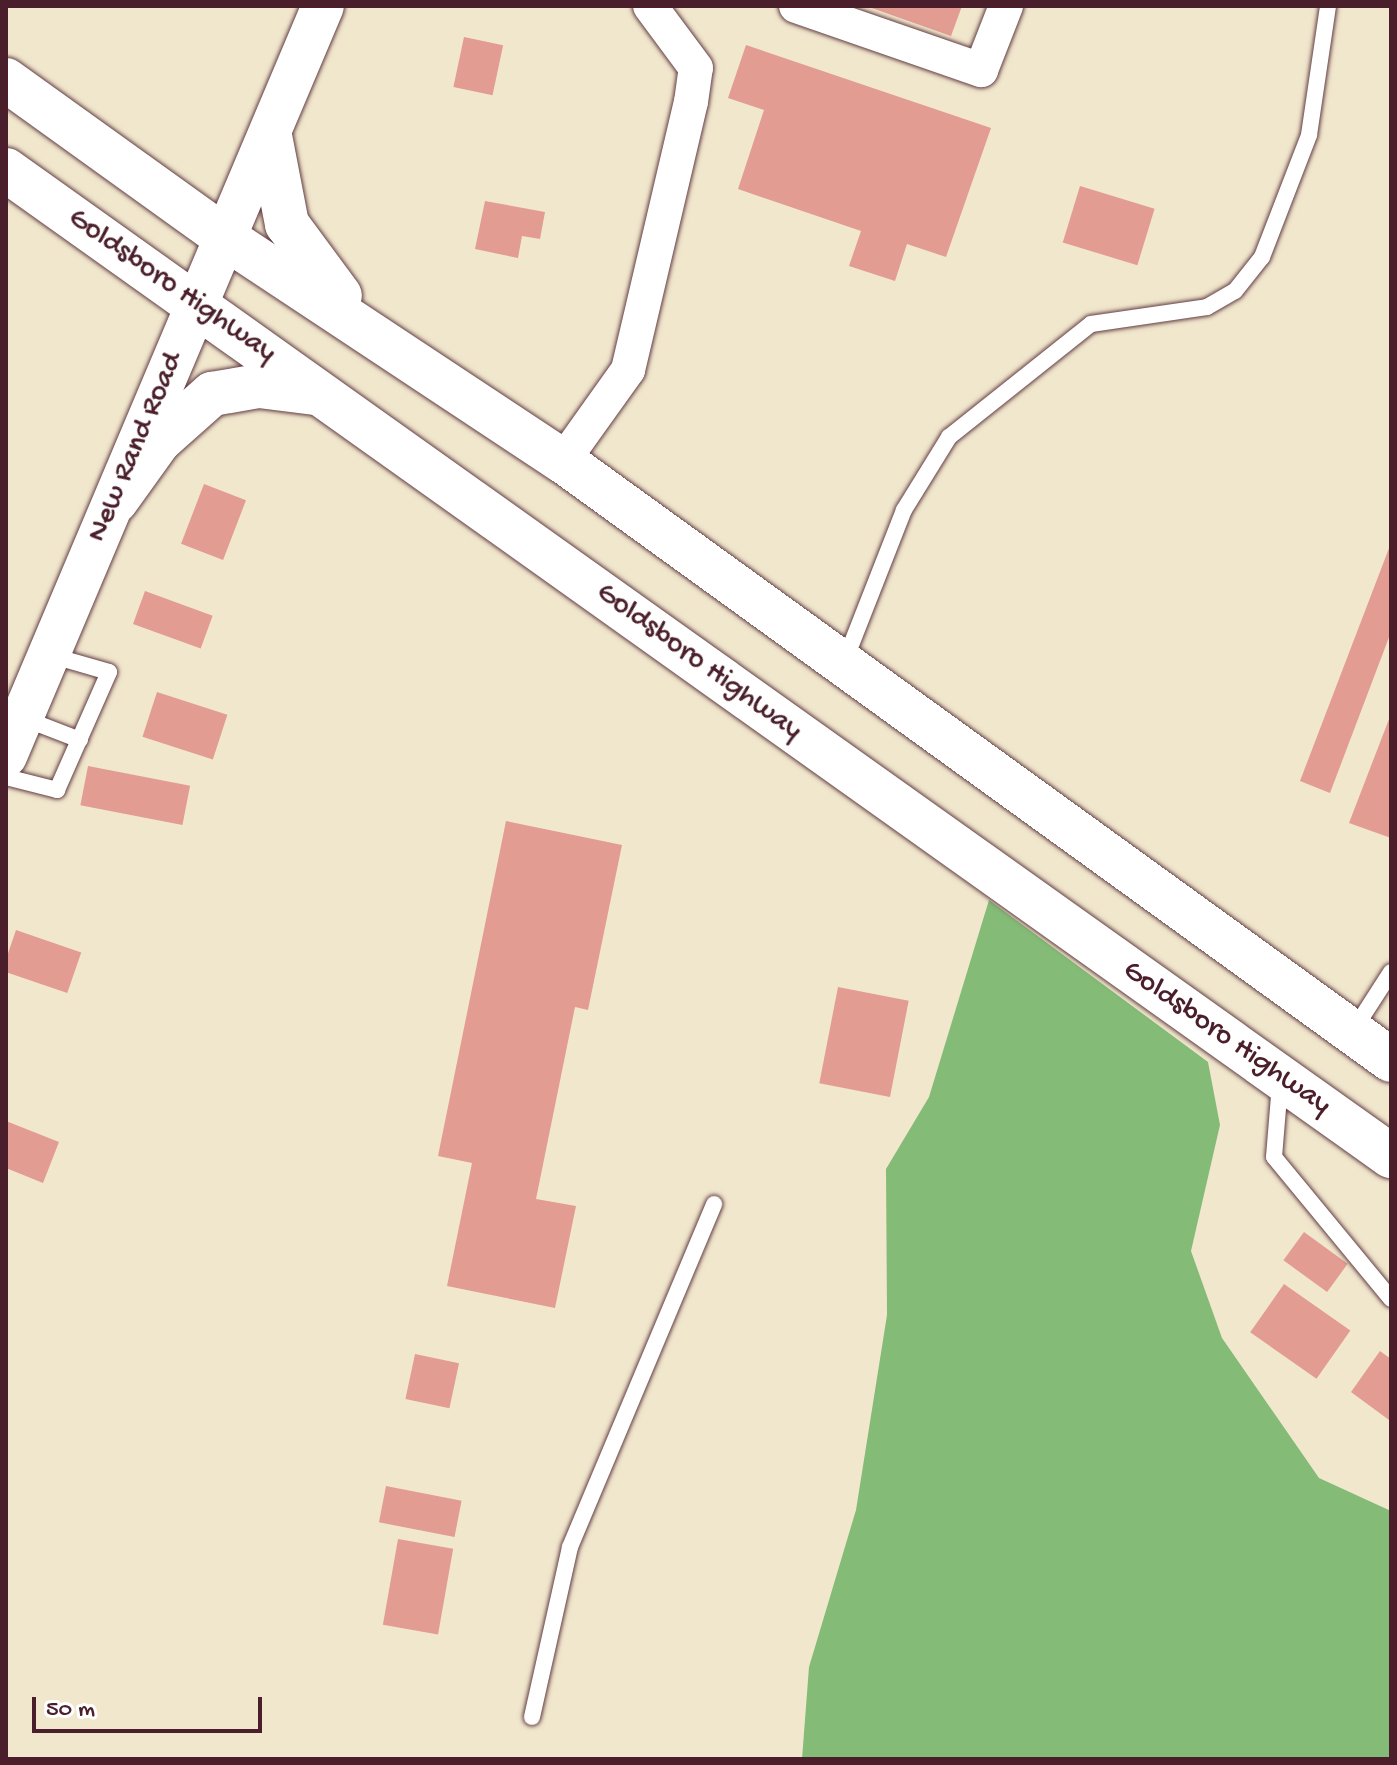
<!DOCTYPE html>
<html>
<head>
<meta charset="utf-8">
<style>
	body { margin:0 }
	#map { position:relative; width:1397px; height:1765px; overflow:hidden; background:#f1e7cd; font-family:"Gochi Hand",sans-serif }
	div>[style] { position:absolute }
	.forest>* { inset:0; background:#84bb77 }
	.building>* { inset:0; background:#e39c92; transform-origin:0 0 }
	.roads { filter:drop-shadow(0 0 2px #633d43) drop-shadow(0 0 2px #633d43) }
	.service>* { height:16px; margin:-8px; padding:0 8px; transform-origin:8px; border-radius:8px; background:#fff }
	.minor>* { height:34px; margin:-17px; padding:0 17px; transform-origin:17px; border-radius:17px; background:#fff }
	.tertiary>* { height:42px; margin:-21px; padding:0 21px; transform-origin:21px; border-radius:21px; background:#fff }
	.primary>* { height:44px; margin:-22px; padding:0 22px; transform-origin:22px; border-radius:22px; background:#fff }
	span { translate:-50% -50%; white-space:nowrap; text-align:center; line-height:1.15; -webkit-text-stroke:8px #fff; paint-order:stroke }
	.street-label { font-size:30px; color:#4a1f2b }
	.frame { position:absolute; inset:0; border:8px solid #4a1f2b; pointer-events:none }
	.scale { position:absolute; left:32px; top:1697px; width:230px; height:36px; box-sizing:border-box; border:4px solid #4a1f2b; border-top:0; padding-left:10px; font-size:24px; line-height:28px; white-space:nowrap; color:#4a1f2b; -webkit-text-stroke:6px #fff; paint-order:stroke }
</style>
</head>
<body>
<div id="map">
	<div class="forest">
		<i style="clip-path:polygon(989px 900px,1208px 1062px,1220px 1125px,1191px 1251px,1222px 1338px,1319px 1478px,1391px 1511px,1391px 1759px,802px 1759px,809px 1667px,856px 1510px,887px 1315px,886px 1169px,929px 1097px)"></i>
	</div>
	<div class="building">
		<i style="clip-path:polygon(866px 6px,962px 6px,951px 36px)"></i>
		<i style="left:464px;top:37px;width:40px;height:51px;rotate:12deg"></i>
		<i style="clip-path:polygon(746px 45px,991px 128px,946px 257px,907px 244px,895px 281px,849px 266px,861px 231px,738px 189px,764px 110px,728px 98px)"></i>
		<i style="left:1080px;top:186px;width:78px;height:59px;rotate:17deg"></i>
		<i style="clip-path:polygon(485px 201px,545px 212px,540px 239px,522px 236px,518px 258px,475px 249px)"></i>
		<i style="left:204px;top:484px;width:45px;height:64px;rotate:21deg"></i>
		<i style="clip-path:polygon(1391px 543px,1391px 632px,1330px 793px,1300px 781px)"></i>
		<i style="left:145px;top:591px;width:72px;height:35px;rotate:20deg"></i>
		<i style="left:157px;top:692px;width:74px;height:47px;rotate:18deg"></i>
		<i style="clip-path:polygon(1391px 714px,1391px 838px,1349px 823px)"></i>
		<i style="left:88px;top:766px;width:104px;height:40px;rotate:11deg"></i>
		<i style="clip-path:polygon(506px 821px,622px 845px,588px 1010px,575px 1007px,536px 1199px,576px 1206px,555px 1308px,447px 1286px,472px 1163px,438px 1156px)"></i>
		<i style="left:16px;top:930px;width:69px;height:43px;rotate:19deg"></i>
		<i style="left:838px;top:987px;width:72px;height:98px;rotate:11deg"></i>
		<i style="clip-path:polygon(6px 1121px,59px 1142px,43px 1183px,6px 1168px)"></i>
		<i style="left:1304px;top:1232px;width:54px;height:35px;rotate:36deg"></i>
		<i style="left:1284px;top:1284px;width:81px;height:59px;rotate:35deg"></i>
		<i style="clip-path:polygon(1380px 1351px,1391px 1359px,1389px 1420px,1351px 1392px)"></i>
		<i style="left:415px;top:1354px;width:45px;height:46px;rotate:12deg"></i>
		<i style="left:386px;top:1486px;width:77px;height:37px;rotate:11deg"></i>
		<i style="left:398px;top:1539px;width:56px;height:87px;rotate:10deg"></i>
	</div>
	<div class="roads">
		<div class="service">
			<i style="left:844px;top:663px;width:164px;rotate:-68.6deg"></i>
			<i style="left:904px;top:510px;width:86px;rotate:-58.3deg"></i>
			<i style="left:949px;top:437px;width:181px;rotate:-38.5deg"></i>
			<i style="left:1091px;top:324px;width:117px;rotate:-8.3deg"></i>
			<i style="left:1207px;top:307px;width:32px;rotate:-30deg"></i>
			<i style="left:1235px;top:291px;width:43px;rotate:-51.5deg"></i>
			<i style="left:1262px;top:257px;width:131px;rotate:-68.9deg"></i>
			<i style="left:1309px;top:135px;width:130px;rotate:-81.6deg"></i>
			<i style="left:23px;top:718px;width:61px;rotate:21.1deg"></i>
			<i style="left:6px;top:777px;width:53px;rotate:14.3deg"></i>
			<i style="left:57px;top:790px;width:129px;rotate:-66.2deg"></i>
			<i style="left:109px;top:672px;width:61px;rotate:-163.9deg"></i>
			<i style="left:1353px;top:1031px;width:70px;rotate:-57.2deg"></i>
			<i style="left:1280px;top:1084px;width:73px;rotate:94.7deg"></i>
			<i style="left:1274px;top:1157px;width:184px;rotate:50.5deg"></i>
			<i style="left:532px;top:1717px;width:174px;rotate:-77.4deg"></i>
			<i style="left:570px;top:1547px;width:372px;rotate:-67.2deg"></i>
		</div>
		<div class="minor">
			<i style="left:796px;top:6px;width:196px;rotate:19.1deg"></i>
			<i style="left:981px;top:70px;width:69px;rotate:-68.7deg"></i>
			<i style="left:563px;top:461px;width:112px;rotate:-54.5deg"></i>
			<i style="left:628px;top:370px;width:275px;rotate:-76.8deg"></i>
			<i style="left:691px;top:102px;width:34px;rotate:-82deg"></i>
			<i style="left:696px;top:68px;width:77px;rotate:-126.6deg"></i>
		</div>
		<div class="tertiary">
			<i style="left:6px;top:756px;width:814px;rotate:-67.09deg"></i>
		</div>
		<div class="primary">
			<i style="left:6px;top:80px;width:272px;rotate:35.7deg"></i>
			<i style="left:227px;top:239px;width:403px;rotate:33.5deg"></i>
			<i style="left:563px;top:461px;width:1022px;rotate:35.88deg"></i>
			<i style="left:270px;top:136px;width:90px;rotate:79.1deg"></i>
			<i style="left:287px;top:224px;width:89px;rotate:53.6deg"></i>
			<i style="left:6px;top:170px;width:1700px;rotate:35.45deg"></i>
			<i style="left:116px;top:501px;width:74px;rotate:-54.4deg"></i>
			<i style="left:159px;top:441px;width:71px;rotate:-41.6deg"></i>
			<i style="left:212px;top:394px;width:48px;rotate:-9.7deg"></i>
			<i style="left:259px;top:386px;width:56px;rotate:7.1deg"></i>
		</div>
	</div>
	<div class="street-label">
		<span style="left:171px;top:287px;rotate:35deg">Goldsboro Highway</span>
		<span style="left:137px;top:448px;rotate:-67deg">New Rand Road</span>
		<span style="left:698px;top:663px;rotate:36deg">Goldsboro Highway</span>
		<span style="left:1226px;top:1039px;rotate:35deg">Goldsboro Highway</span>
	</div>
	<div class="frame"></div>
	<div class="scale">50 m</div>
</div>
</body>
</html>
